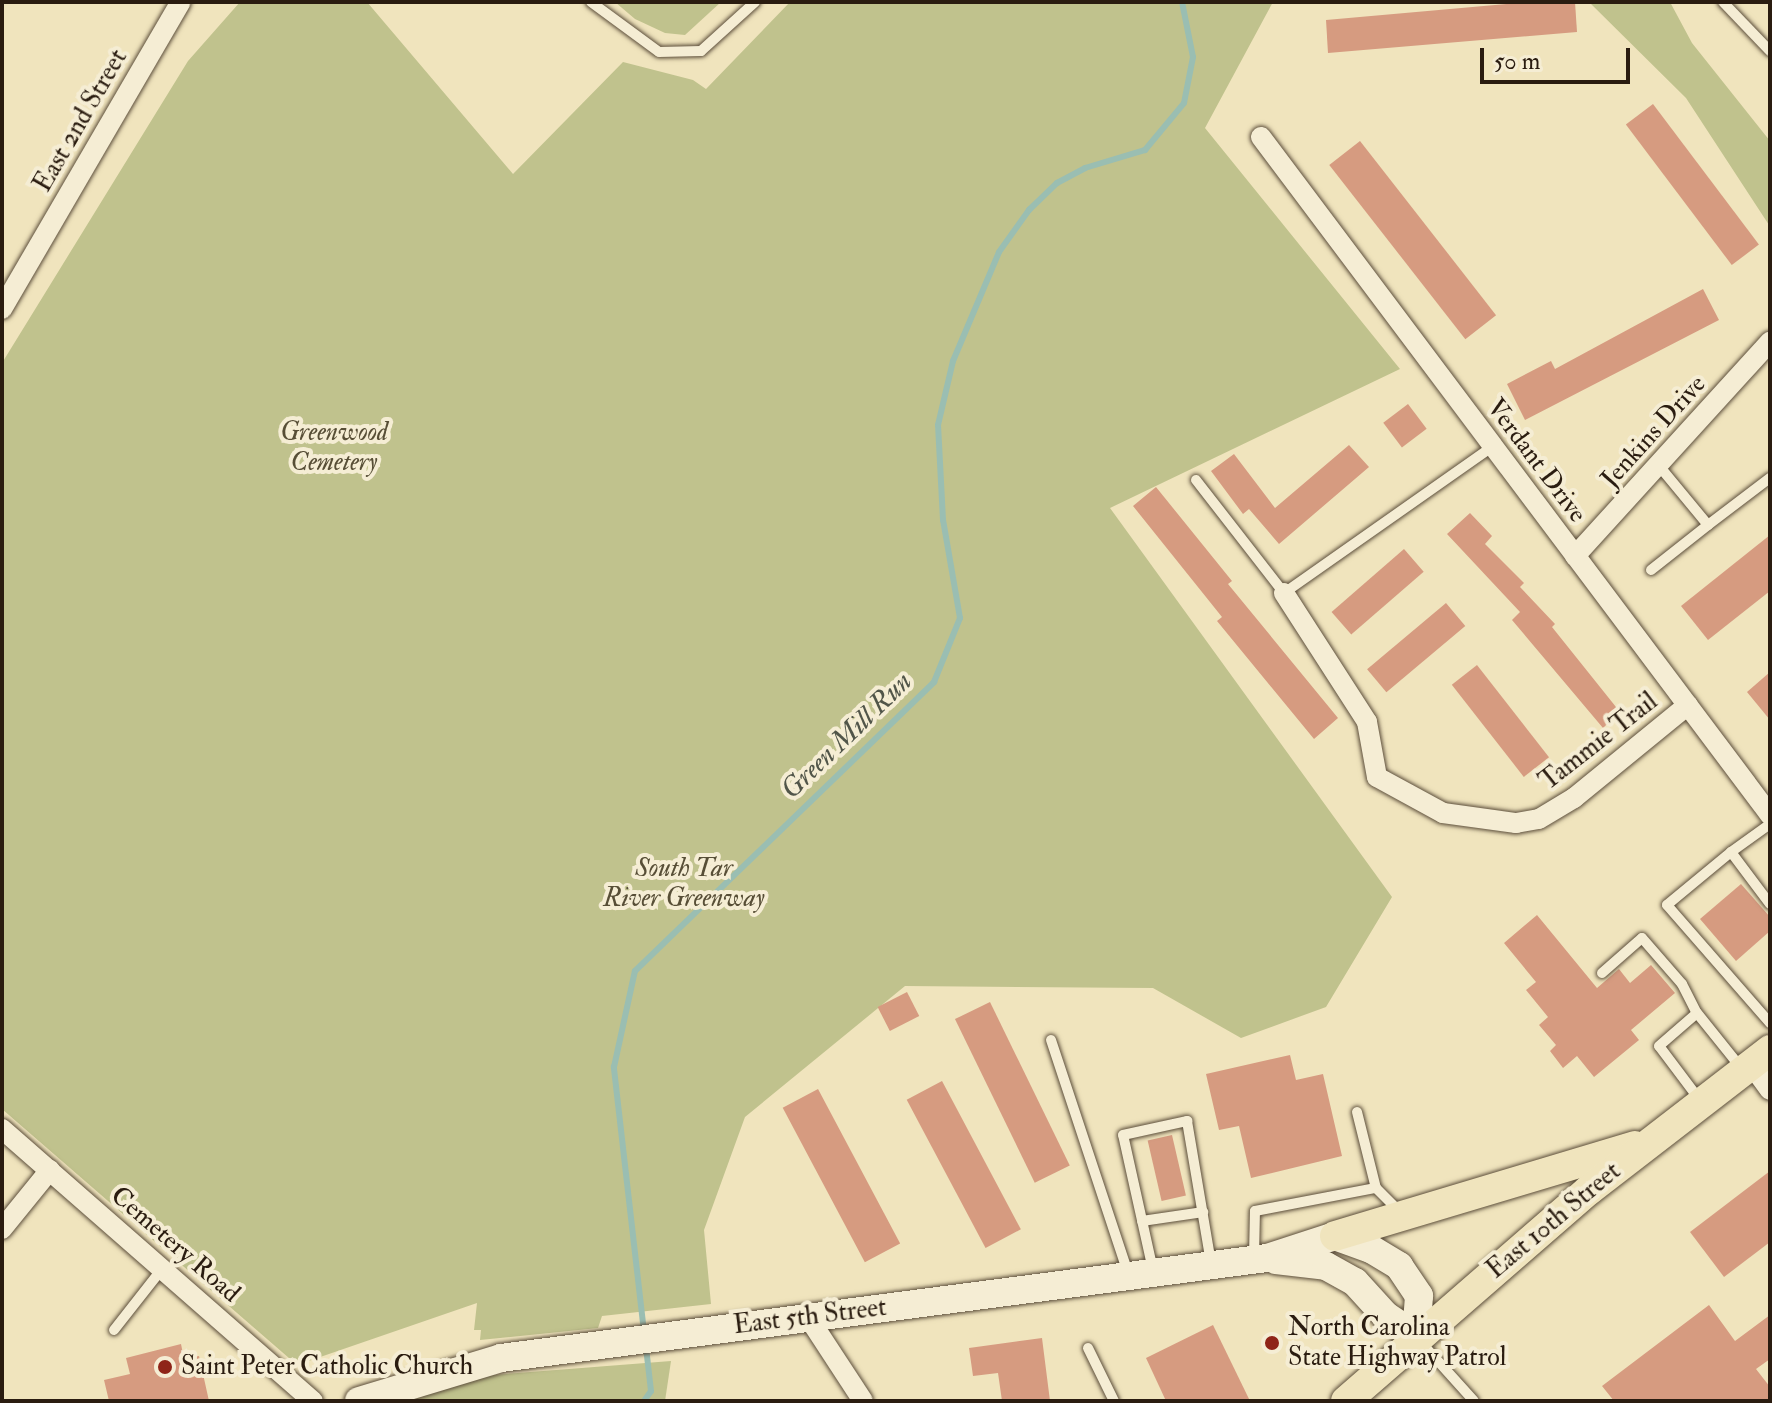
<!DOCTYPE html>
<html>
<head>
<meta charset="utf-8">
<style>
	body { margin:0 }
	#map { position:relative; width:1772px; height:1403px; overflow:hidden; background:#f0e4bd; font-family:"IM FELL Double Pica",serif }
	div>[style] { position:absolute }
	.green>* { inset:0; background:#c0c28d }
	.stream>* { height:6px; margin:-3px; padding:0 3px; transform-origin:3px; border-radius:3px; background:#9abeb2 }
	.building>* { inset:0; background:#d69b80; transform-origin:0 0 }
	.roads { filter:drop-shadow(0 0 2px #5c4e3b) drop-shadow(0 0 2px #5c4e3b) }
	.service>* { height:10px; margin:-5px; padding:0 5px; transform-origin:5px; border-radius:5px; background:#f5edd4 }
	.minor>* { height:20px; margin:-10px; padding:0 10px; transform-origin:10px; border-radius:10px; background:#f5edd4 }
	.secondary>* { height:28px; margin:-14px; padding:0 14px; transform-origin:14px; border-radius:14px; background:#f5edd4 }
	.primary>* { height:30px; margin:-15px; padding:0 15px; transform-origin:15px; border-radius:15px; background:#f0e4bd }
	.dots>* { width:22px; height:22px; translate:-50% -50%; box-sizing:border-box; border:4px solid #f5edd4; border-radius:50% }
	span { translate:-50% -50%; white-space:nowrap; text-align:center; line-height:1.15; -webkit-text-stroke:8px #f5edd4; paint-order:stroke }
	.street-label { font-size:26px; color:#2a1c10 }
	.park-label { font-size:26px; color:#574e36; font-style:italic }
	.poi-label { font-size:26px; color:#2a1c10 }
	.left { translate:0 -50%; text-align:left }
	.water-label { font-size:28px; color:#515549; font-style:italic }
	.frame { position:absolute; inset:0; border:4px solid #2a1c10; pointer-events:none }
	.scale { position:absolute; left:1480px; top:48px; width:150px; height:36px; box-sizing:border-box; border:4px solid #2a1c10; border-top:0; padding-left:10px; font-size:24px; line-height:28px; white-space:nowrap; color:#2a1c10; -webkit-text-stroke:6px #f5edd4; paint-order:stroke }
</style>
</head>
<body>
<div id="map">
	<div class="green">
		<i style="clip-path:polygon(240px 2px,367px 2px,513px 174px,623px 62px,693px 80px,706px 89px,790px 2px,1273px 2px,1205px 128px,1400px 369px,1110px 508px,1392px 897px,1326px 1007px,1241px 1038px,1153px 988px,905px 986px,745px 1117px,704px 1230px,711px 1304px,602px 1316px,598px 1328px,480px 1340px,481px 1330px,474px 1330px,477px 1303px,297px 1365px,2px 1109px,2px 363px,188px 61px)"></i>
		<i style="clip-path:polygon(615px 2px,721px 2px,685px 35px,665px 33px,635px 19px)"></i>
		<i style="clip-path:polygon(1589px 2px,1670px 2px,1692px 43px,1770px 141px,1769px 225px,1686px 98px)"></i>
		<i style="clip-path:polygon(671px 1361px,665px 1401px,399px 1401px,493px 1375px)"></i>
	</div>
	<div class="stream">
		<i style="left:644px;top:1332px;width:267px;rotate:-96.5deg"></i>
		<i style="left:614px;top:1067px;width:98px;rotate:-77.7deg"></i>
		<i style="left:635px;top:971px;width:416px;rotate:-44deg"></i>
		<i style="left:934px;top:682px;width:69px;rotate:-67.9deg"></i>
		<i style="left:960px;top:618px;width:99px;rotate:-99.8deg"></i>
		<i style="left:943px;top:520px;width:95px;rotate:-93deg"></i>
		<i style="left:938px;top:425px;width:66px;rotate:-76.8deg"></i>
		<i style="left:953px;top:361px;width:118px;rotate:-67.1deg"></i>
		<i style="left:999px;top:252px;width:52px;rotate:-54.5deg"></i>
		<i style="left:1029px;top:210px;width:39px;rotate:-44deg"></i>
		<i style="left:1057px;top:183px;width:32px;rotate:-28deg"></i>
		<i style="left:1085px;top:168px;width:63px;rotate:-16.7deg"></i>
		<i style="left:1145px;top:150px;width:61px;rotate:-50.3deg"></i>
		<i style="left:1184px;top:103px;width:47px;rotate:-78.9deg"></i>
		<i style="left:1193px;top:57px;width:56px;rotate:-101.3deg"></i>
		<i style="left:644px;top:1401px;width:12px;rotate:-55deg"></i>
		<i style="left:651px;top:1391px;width:44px;rotate:-96.5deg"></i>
	</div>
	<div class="building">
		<i style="clip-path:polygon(1528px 2px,1575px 2px,1577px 32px,1328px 53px,1326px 20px)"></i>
		<i style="left:1653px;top:104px;width:176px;height:34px;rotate:53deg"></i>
		<i style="left:1360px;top:141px;width:221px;height:39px;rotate:52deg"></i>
		<i style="clip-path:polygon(1703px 289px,1719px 320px,1525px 420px,1507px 384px,1551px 361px,1555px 369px)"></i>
		<i style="left:1408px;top:404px;width:31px;height:31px;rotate:53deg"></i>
		<i style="clip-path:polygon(1349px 445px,1369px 467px,1279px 544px,1249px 509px,1243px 514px,1211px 471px,1234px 454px,1275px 508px)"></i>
		<i style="clip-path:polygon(1156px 487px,1232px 581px,1228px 584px,1338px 718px,1314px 739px,1217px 621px,1222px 617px,1133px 506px)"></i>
		<i style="clip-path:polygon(1470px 513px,1492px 536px,1485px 544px,1524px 583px,1520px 587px,1555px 624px,1552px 627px,1620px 712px,1603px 728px,1512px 620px,1520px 612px,1447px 534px)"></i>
		<i style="clip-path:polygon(1770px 535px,1770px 591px,1708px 640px,1681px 606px)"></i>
		<i style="left:1404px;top:549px;width:30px;height:96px;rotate:49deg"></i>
		<i style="left:1446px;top:603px;width:30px;height:103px;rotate:50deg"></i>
		<i style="left:1477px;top:665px;width:117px;height:32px;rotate:52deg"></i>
		<i style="clip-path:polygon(1770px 672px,1770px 720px,1747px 692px)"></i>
		<i style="clip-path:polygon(1741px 884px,1770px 917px,1770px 931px,1736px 961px,1700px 919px)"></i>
		<i style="clip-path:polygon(1537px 915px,1597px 988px,1619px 969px,1630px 983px,1651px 965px,1675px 993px,1631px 1030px,1639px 1040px,1594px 1077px,1577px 1056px,1563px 1068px,1550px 1051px,1556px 1045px,1539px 1025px,1548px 1017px,1526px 990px,1536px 982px,1504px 943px)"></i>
		<i style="left:907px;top:992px;width:27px;height:33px;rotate:63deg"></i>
		<i style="left:990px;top:1002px;width:182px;height:39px;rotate:64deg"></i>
		<i style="clip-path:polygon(1290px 1055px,1296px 1080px,1323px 1074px,1342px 1156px,1251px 1178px,1239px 1126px,1219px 1130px,1206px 1074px)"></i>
		<i style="left:942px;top:1081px;width:168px;height:40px;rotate:62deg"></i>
		<i style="left:818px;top:1089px;width:175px;height:40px;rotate:62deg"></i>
		<i style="left:1172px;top:1135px;width:62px;height:25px;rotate:77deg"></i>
		<i style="clip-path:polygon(1770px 1171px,1770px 1242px,1724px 1277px,1690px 1232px)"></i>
		<i style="clip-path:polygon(1709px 1305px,1735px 1341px,1770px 1315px,1770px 1359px,1756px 1369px,1770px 1387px,1770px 1401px,1614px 1401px,1602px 1386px)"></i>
		<i style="clip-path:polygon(1213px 1325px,1250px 1401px,1166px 1401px,1146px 1358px)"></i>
		<i style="clip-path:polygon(1042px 1338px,1050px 1401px,1002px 1401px,998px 1373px,973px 1376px,969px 1348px)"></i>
		<i style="clip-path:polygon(181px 1344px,184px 1359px,199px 1356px,209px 1401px,109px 1401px,104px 1380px,130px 1374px,126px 1358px)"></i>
	</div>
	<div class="roads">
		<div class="service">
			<i style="left:591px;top:2px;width:84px;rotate:36.3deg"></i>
			<i style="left:659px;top:52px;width:42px;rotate:-1.4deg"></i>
			<i style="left:701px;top:51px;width:73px;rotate:-42.2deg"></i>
			<i style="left:1723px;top:2px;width:68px;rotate:46.2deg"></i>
			<i style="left:1660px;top:467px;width:75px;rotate:50.4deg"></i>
			<i style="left:1708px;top:525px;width:78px;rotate:-37.2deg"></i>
			<i style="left:1196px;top:480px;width:143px;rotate:52.1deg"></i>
			<i style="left:1284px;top:593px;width:256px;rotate:-35.1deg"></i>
			<i style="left:1651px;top:570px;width:73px;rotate:-38.3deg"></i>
			<i style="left:1731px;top:852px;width:48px;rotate:-35.7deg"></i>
			<i style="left:1770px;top:904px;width:65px;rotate:-126.9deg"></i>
			<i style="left:1731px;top:852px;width:83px;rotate:140.4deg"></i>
			<i style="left:1667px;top:905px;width:157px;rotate:48.9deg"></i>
			<i style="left:1602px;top:973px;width:53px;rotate:-41.2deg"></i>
			<i style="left:1642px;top:938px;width:61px;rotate:49deg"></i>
			<i style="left:1682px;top:984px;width:33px;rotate:63deg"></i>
			<i style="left:1051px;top:1040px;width:245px;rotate:71.7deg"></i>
			<i style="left:1699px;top:1099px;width:66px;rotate:-127deg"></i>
			<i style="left:1659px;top:1046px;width:50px;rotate:-41deg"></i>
			<i style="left:1697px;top:1013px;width:72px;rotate:51.2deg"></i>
			<i style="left:1357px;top:1112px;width:78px;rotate:76deg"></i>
			<i style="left:1376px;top:1188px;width:35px;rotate:45deg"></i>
			<i style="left:1142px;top:1221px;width:62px;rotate:-8.4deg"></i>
			<i style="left:1254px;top:1257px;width:46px;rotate:-88.8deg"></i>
			<i style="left:1255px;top:1211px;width:123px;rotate:-10.8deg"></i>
			<i style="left:1153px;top:1270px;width:138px;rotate:-102.5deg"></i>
			<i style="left:1123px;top:1135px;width:66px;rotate:-12.3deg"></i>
			<i style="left:1187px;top:1121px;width:144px;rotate:80.4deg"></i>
			<i style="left:114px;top:1330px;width:78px;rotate:-51.8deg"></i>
			<i style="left:1419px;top:1340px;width:82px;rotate:48deg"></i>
			<i style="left:1088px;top:1348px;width:59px;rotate:63.9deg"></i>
		</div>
		<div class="minor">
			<i style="left:1261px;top:137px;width:848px;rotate:53.1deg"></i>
			<i style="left:2px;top:309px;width:355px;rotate:-59.8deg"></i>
			<i style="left:1575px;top:556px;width:290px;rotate:-47.7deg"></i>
			<i style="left:1284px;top:593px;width:153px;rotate:57.2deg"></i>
			<i style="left:1367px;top:722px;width:56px;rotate:79.7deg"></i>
			<i style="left:1377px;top:777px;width:75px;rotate:28.6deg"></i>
			<i style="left:1443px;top:813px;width:74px;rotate:7.8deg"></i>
			<i style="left:1516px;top:823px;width:23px;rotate:-10deg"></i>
			<i style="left:1539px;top:819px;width:41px;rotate:-31deg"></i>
			<i style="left:1574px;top:798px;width:147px;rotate:-39.2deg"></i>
			<i style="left:1751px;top:1064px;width:32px;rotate:54deg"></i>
			<i style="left:2px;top:1129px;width:413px;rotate:41.2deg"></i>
			<i style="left:2px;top:1229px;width:76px;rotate:-50.9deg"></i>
			<i style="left:808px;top:1317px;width:100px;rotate:56.8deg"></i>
		</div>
		<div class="secondary">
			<i style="left:1276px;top:1260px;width:50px;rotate:6.8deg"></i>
			<i style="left:1326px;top:1266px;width:33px;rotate:29deg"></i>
			<i style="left:1355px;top:1282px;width:45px;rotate:47.7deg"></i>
			<i style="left:1385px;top:1315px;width:37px;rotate:34deg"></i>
			<i style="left:359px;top:1401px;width:148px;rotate:-16.8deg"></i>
			<i style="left:501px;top:1358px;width:772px;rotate:-7.44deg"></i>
			<i style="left:1267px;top:1258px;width:71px;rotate:-17.9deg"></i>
			<i style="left:1335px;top:1236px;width:38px;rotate:20deg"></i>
			<i style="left:1371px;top:1249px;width:33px;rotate:31deg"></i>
			<i style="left:1399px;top:1266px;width:36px;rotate:56deg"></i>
			<i style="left:1419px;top:1296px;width:40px;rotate:94.3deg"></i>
		</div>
		<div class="primary">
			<i style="left:1335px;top:1236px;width:313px;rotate:-16.7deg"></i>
			<i style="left:1346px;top:1401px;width:322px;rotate:-41deg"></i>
			<i style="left:1589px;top:1190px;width:229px;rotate:-37.7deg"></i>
		</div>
	</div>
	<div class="dots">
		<i style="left:1272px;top:1343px;background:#8f2418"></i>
		<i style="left:165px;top:1367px;background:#8f2418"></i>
	</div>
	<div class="street-label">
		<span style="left:81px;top:121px;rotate:-60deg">East 2nd Street</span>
		<span style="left:1654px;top:432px;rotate:-48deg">Jenkins Drive</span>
		<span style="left:1536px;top:461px;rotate:53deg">Verdant Drive</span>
		<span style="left:1599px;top:742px;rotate:-38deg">Tammie Trail</span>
		<span style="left:1554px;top:1221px;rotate:-40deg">East 10th Street</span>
		<span style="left:175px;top:1245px;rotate:41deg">Cemetery Road</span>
		<span style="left:810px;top:1317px;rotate:-7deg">East 5th Street</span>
	</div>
	<div class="park-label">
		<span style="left:334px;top:448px">Greenwood<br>Cemetery</span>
		<span style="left:684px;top:884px">South Tar<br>River Greenway</span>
	</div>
	<div class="poi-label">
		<span class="left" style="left:1288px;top:1343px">North Carolina<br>State Highway Patrol</span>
		<span class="left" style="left:181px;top:1367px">Saint Peter Catholic Church</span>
	</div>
	<div class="water-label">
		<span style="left:847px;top:736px;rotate:-44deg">Green Mill Run</span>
	</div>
	<div class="frame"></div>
	<div class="scale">50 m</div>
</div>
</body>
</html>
